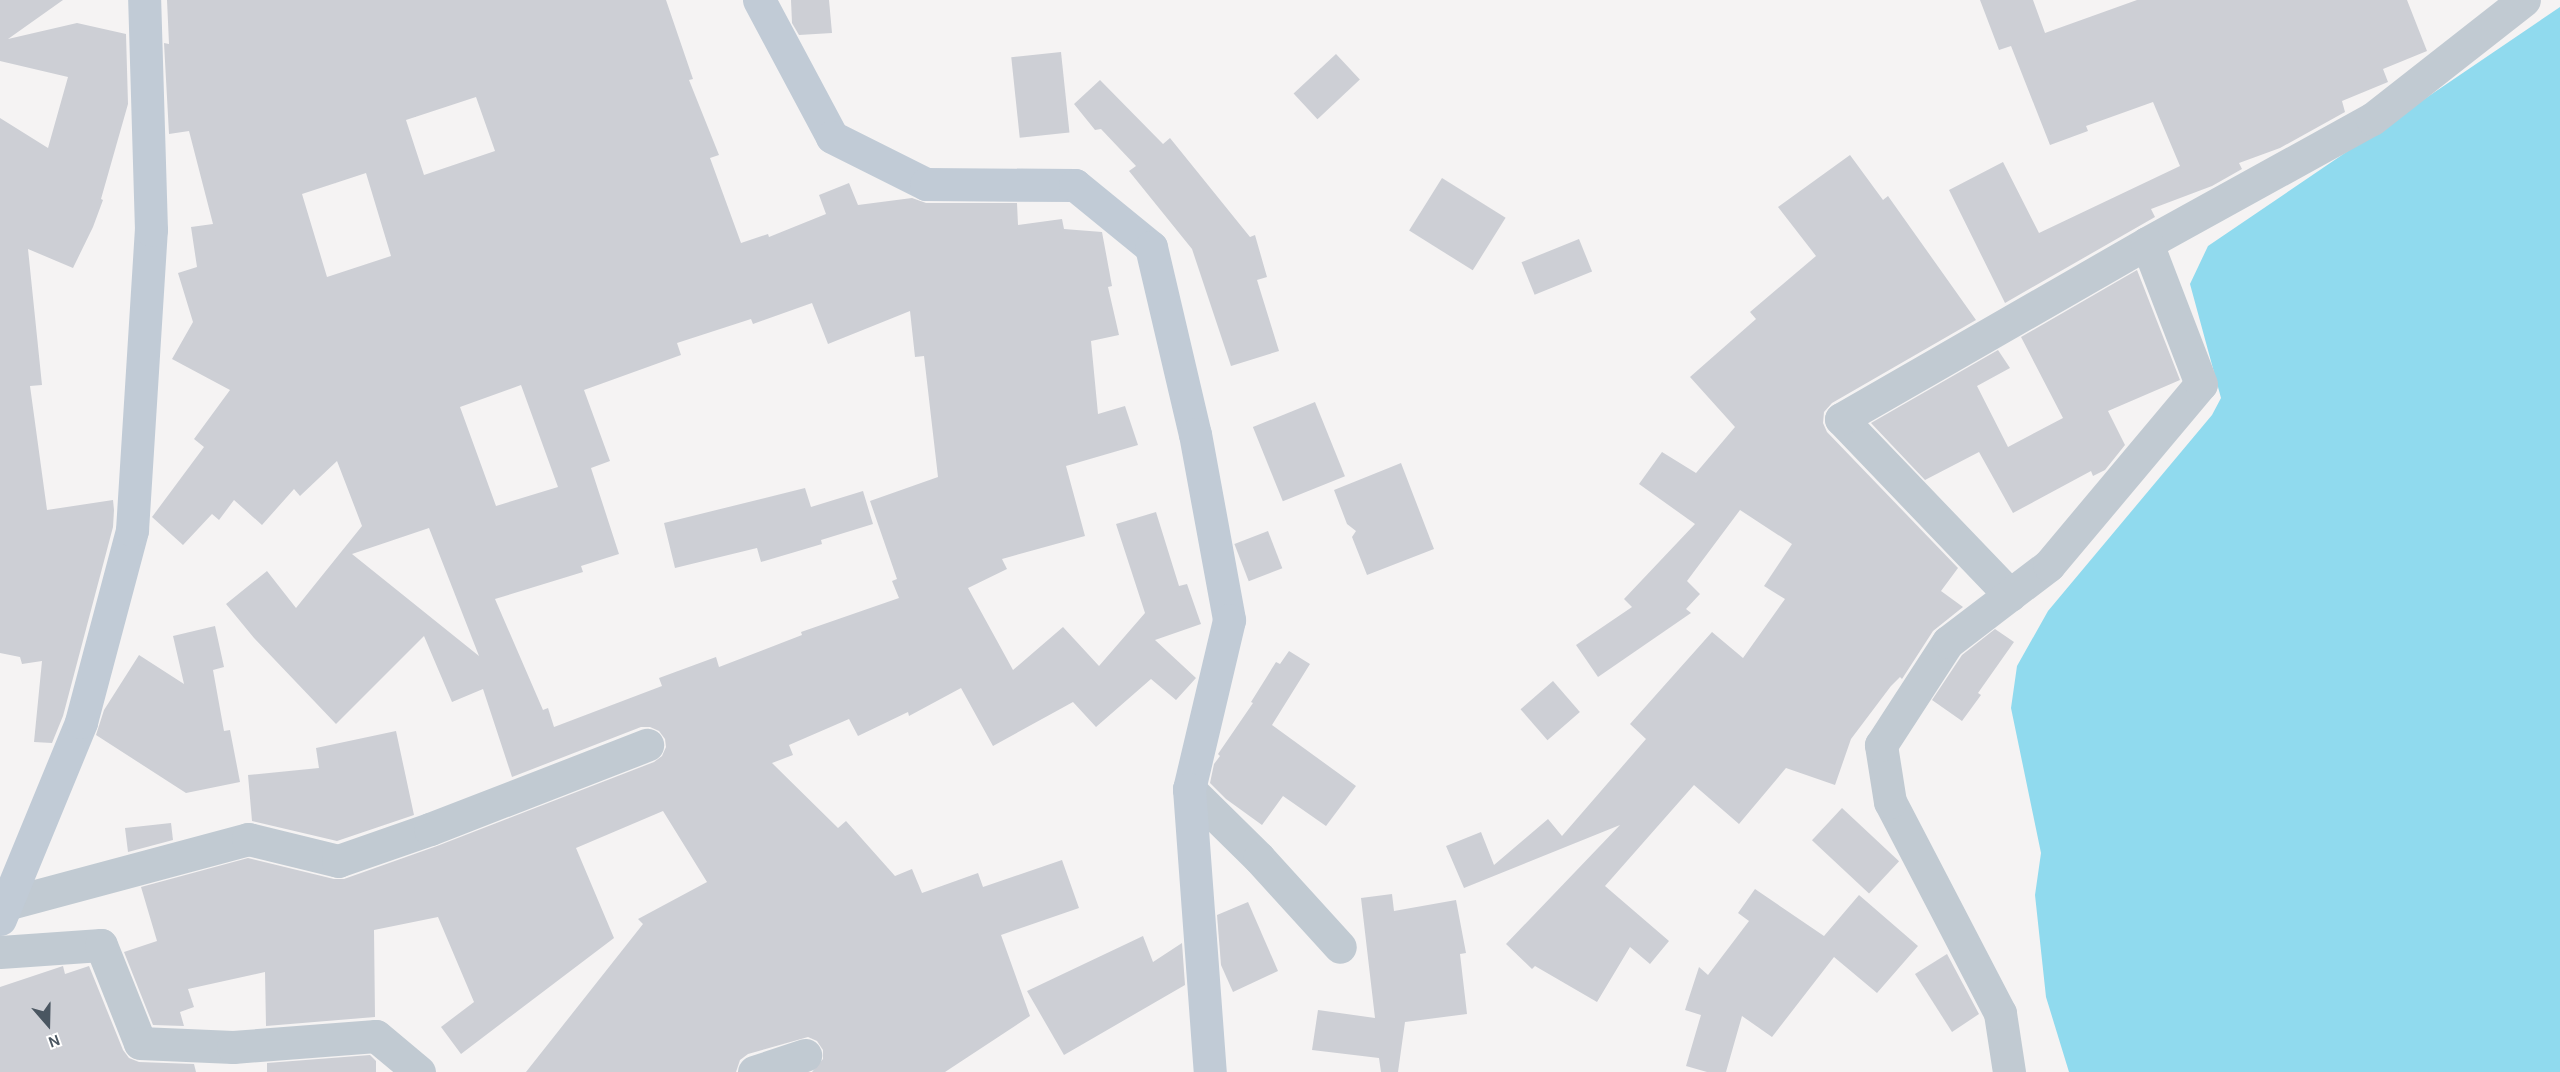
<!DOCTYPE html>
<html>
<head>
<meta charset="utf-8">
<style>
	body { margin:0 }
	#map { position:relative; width:2560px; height:1072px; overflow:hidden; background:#f5f3f3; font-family:Karla,sans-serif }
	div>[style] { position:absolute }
	.water>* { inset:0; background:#90daee }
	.building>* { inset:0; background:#cdcfd5; transform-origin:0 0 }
	.street>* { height:33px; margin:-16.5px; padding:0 16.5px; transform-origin:16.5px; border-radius:16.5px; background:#c1cad2 }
	.secondary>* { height:33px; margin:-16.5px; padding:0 16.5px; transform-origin:16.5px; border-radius:16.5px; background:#c1cbd6 }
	span { translate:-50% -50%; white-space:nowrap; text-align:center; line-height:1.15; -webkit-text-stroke:6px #fff; paint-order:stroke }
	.north { position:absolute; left:18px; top:994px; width:60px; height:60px; -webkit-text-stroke:4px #fff; paint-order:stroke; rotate:160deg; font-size:16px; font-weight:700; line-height:24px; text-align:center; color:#4a5661 }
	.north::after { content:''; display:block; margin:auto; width:21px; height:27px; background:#4a5661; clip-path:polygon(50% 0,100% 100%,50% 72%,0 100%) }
</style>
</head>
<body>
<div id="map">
	<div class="water">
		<i style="clip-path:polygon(2560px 7px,2560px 1072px,2069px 1072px,2046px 997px,2035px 895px,2041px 853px,2011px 708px,2017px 666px,2048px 611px,2212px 415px,2221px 398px,2190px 284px,2208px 246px)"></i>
	</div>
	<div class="building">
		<i style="clip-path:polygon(0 0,63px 0,8px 39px,77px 23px,126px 34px,128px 104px,101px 199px,103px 200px,93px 227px,73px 268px,28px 249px,42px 385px,30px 386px,47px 510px,113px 500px,114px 510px,113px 527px,63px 716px,52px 743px,34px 742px,42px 661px,22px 664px,20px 657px,0 653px,0 118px,48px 148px,68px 77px,0 61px)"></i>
		<i style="clip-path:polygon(evenodd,167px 0,666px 0,693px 79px,689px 80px,719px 155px,710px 158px,741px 243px,768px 234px,769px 237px,826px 214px,819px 195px,849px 183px,858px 205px,912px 198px,926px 203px,1017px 203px,1018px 225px,1062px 219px,1064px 229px,1102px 232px,1112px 286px,1108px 287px,1119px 335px,1091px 341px,1098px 414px,1125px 406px,1138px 445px,1066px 466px,1085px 536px,1002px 559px,1007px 569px,968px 588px,1013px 670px,1063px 627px,1099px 666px,1145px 613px,1116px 524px,1156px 512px,1179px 586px,1187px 584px,1201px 624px,1155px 640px,1196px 678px,1176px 700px,1151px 679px,1096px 727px,1073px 702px,993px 746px,961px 688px,909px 716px,908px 712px,858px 736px,849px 719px,789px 745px,793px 755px,772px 763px,838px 828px,846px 821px,895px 876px,912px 869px,922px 893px,978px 873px,983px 887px,1062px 860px,1079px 908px,1001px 935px,1030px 1016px,945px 1072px,812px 1072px,823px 1059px,823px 1050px,817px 1041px,808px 1037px,748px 1054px,740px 1060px,736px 1072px,526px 1072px,643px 924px,638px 919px,707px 882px,663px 811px,576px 848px,614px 938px,461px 1054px,441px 1027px,474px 1002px,438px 917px,374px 930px,375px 1017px,266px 1026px,265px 972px,188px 989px,194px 1007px,180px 1012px,184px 1026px,153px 1025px,124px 952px,157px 941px,141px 887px,248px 858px,334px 879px,344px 879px,437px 846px,654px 762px,662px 756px,666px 747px,665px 739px,659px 731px,650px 727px,641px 727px,512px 777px,483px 689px,452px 702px,424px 636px,336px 724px,254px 638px,226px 604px,267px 571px,296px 608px,362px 526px,337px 461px,300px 496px,294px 489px,262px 525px,234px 500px,219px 520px,212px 514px,183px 545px,152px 517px,204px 447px,194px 439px,230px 390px,172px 359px,193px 322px,178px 273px,197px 267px,191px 227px,213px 224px,189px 131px,169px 134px,164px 43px,169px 44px,167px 0,476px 97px,495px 151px,424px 175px,406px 120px,476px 97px,167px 0,366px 173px,391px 256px,327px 277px,302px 194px,366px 173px,167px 0,812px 303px,828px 344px,910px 311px,915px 357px,924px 356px,938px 477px,870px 501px,897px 579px,892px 581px,899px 598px,801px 632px,802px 635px,719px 667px,716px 657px,659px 678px,662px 686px,554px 727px,548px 708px,543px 710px,495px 599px,583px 572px,581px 566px,619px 554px,591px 468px,610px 461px,584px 390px,681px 355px,677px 343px,751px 319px,753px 324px,812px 303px,167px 0,521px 385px,558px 487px,496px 506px,460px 407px,521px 385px,167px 0,429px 528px,479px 656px,352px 554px,429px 528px)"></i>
		<i style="clip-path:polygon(791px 0,829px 0,832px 33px,799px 35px,792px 23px)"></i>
		<i style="clip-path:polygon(1980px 0,2033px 0,2045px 33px,2137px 0,2407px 0,2427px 51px,2383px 69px,2388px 82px,2342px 101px,2345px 112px,2280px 148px,2239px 163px,2242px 169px,2212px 186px,2151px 209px,2155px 217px,2005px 303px,1949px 190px,2003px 162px,2039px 233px,2180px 166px,2153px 102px,2086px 126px,2088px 131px,2050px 145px,2011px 46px,1999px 50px)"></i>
		<i style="left:1061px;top:52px;width:81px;height:50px;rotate:84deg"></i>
		<i style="left:1336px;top:54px;width:35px;height:58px;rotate:47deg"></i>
		<i style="clip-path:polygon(1100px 80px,1163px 144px,1170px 138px,1250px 237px,1255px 235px,1267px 277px,1257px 280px,1279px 351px,1231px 366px,1192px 249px,1129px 171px,1136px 166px,1101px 129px,1095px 130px,1074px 104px)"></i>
		<i style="clip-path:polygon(1850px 155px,1883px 200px,1888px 196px,1976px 320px,1832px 403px,1824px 412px,1823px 423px,1827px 432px,1958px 568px,1941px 591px,1963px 607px,1933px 631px,1902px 679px,1900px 677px,1891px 686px,1851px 739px,1835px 785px,1786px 768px,1739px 824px,1694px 785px,1605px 886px,1669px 941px,1650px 964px,1630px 947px,1597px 1002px,1535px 966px,1532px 969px,1506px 944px,1620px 825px,1464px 888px,1446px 846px,1481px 832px,1494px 865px,1548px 819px,1562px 836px,1646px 739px,1630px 724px,1712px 632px,1743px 658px,1785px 599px,1764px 586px,1792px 544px,1740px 510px,1687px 581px,1700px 594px,1686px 609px,1691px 613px,1598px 677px,1576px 645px,1632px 607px,1624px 599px,1695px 524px,1639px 484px,1662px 452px,1696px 473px,1735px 427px,1690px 377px,1756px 319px,1750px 312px,1816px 256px,1778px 207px)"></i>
		<i style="left:1442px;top:178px;width:75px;height:62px;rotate:32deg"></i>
		<i style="left:1579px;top:239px;width:35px;height:62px;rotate:68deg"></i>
		<i style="clip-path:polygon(2137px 270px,2180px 380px,2108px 411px,2125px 445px,2105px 470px,2093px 476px,2091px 471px,2013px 513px,1979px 452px,1925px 480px,1871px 423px,1998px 350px,2010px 368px,1977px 386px,2008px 447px,2063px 418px,2021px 337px)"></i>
		<i style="left:1315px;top:402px;width:80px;height:67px;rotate:68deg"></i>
		<i style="clip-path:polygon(1401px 463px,1434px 549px,1367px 575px,1352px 537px,1356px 531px,1347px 524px,1334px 490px)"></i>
		<i style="clip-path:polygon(805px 488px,811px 507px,863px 491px,873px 524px,821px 540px,822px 544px,761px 562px,757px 548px,675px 568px,664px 523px)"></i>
		<i style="left:1268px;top:531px;width:40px;height:36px;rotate:69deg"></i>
		<i style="clip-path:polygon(215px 626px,224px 667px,213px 670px,224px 731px,230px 730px,240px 782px,186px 793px,96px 735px,104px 710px,139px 655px,184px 684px,173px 636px)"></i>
		<i style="clip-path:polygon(1995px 629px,2014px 642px,1978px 693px,1981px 695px,1962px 721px,1932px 700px,1962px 655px)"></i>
		<i style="clip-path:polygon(1289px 651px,1310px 664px,1272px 725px,1356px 786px,1326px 826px,1283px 796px,1262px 825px,1226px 799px,1210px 783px,1214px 764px,1220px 756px,1218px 754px,1253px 703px,1251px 702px,1276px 662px,1280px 664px)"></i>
		<i style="left:1553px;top:681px;width:41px;height:43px;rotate:49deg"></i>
		<i style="clip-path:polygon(396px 731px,414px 815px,337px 841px,252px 821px,248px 775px,319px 768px,316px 748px)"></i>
		<i style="left:1842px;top:808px;width:78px;height:44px;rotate:43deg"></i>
		<i style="clip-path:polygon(171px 823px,173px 840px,128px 852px,125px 828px)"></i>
		<i style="clip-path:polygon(1755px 889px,1824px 936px,1859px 895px,1918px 946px,1877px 993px,1834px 957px,1772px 1037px,1742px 1016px,1726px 1072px,1707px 1072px,1686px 1066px,1701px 1015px,1685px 1010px,1699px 967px,1708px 975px,1749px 921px,1738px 913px)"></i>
		<i style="clip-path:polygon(1392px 894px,1394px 911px,1456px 900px,1466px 953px,1460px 954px,1467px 1014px,1405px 1022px,1398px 1072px,1381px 1072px,1379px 1058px,1312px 1050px,1318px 1010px,1375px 1018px,1361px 898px)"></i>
		<i style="clip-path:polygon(1248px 902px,1278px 971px,1233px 992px,1221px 965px,1217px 915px)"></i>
		<i style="clip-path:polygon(1143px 936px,1153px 962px,1182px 943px,1185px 985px,1064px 1055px,1027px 991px)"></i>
		<i style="clip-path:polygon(1947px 954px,1979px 1014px,1952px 1032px,1915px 974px)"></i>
		<i style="clip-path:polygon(63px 966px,65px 974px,89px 966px,123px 1050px,129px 1058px,139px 1062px,194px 1064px,196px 1072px,0 1072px,0 987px)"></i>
		<i style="clip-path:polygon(370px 1055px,376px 1061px,376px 1072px,267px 1072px,267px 1063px)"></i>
	</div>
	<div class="street">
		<i style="left:2010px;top:595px;width:244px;rotate:-133.8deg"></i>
		<i style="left:1841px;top:419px;width:353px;rotate:-29.9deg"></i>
		<i style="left:2147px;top:243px;width:257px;rotate:-28.9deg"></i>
		<i style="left:2372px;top:119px;width:193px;rotate:-38.1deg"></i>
		<i style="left:1189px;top:789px;width:98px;rotate:44.6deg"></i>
		<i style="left:1259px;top:858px;width:120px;rotate:47.7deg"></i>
		<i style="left:6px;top:904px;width:251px;rotate:-15deg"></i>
		<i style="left:248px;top:839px;width:93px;rotate:13.7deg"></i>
		<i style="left:338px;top:861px;width:97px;rotate:-19.2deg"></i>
		<i style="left:430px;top:829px;width:233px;rotate:-21.2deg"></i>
		<i style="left:0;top:952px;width:101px;rotate:-4deg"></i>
		<i style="left:101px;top:945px;width:105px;rotate:68.3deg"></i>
		<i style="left:140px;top:1043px;width:93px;rotate:2.5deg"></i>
		<i style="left:233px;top:1047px;width:143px;rotate:-4.4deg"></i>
		<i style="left:376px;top:1036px;width:56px;rotate:39.9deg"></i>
		<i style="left:754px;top:1072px;width:54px;rotate:-18.4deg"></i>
		<i style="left:2009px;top:1072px;width:60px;rotate:-98.7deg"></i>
		<i style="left:2000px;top:1013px;width:238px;rotate:-117.5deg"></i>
		<i style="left:1890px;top:802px;width:58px;rotate:-99deg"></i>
		<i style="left:1881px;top:745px;width:123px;rotate:-57deg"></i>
		<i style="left:1948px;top:642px;width:127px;rotate:-37.3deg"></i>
		<i style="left:2049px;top:565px;width:236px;rotate:-50deg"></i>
		<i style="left:2201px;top:384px;width:151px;rotate:-111deg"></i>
	</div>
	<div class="secondary">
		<i style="left:759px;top:0;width:155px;rotate:61.9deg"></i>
		<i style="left:832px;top:137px;width:105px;rotate:26.6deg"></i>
		<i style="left:926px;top:184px;width:149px;rotate:0.4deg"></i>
		<i style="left:1075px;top:185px;width:98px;rotate:39.2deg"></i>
		<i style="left:1151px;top:247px;width:192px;rotate:76.8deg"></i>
		<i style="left:1195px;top:434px;width:189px;rotate:79.6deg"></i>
		<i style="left:1229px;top:620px;width:174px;rotate:103.3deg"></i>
		<i style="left:1189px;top:789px;width:284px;rotate:85.8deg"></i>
		<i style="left:0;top:919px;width:213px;rotate:-67.6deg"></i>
		<i style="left:81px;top:722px;width:199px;rotate:-75.1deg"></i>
		<i style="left:132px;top:530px;width:301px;rotate:-86.4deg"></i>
		<i style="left:151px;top:230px;width:230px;rotate:-91.7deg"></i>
	</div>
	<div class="north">N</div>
</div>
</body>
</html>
